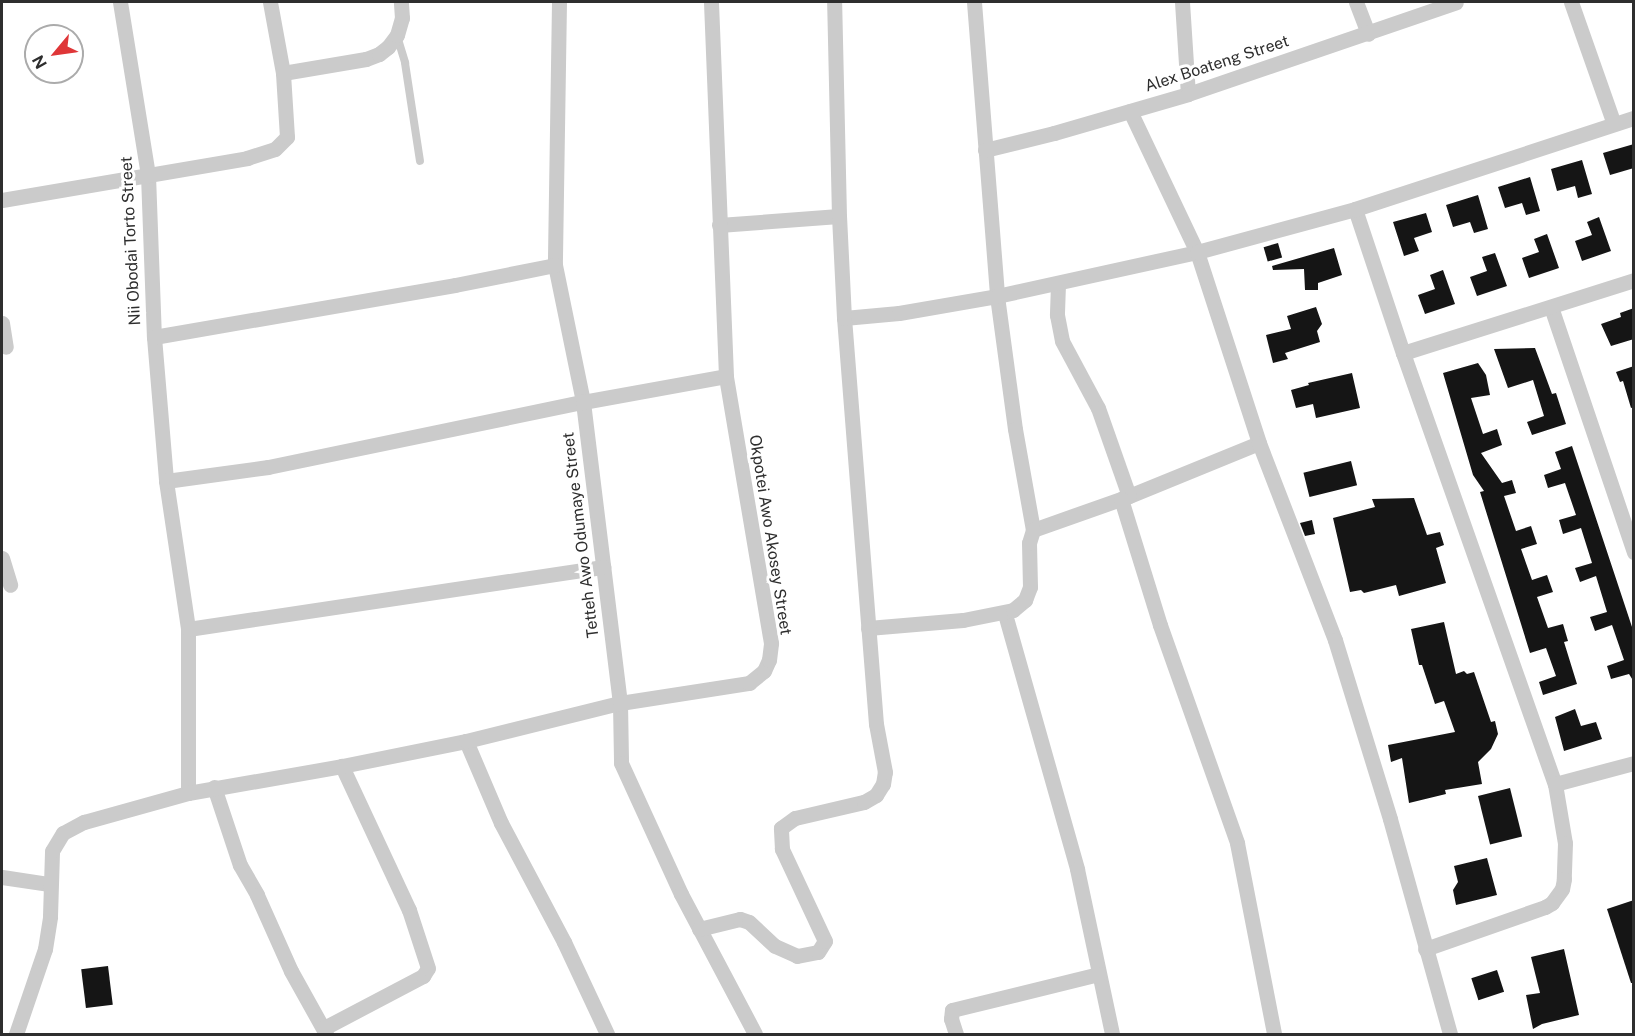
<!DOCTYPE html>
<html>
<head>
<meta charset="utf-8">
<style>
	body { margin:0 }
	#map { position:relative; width:1635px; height:1036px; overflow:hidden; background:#fff; font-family:"Public Sans",sans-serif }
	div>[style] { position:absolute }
	.building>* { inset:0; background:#151515; transform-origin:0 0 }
	.service>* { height:8px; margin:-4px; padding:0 4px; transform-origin:4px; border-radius:4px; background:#cbcbcb }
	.minor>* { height:15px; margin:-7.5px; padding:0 7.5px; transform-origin:7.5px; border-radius:7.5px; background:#cbcbcb }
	span { translate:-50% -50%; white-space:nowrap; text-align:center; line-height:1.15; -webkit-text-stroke:6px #fff; paint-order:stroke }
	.street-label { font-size:16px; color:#2e2e2e }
	.frame { position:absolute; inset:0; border:3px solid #2e2e2e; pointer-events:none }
	.north { position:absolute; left:24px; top:24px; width:60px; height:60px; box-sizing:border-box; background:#fff; border:2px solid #ababab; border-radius:50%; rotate:241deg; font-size:16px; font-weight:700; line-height:24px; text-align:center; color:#2e2e2e }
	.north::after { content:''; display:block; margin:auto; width:21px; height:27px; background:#df3638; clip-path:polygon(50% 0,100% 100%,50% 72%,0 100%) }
</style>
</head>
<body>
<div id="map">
	<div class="building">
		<i style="clip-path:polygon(1634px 144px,1634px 168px,1610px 175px,1603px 153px)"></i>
		<i style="clip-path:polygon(1582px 160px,1592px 194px,1578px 198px,1575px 186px,1557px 191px,1551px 169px)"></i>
		<i style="clip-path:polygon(1530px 177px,1540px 211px,1526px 215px,1522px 203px,1505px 208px,1498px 187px)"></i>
		<i style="clip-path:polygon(1478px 195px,1488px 229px,1474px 233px,1470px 222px,1453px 227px,1446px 205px)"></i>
		<i style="clip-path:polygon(1426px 213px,1432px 232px,1414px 238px,1419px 251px,1404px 256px,1393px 222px)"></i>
		<i style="clip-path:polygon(1599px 217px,1611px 251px,1582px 261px,1575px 241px,1592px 235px,1587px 222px)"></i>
		<i style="clip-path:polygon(1547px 234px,1559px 268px,1529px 278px,1522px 258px,1539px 252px,1534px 239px)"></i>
		<i style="left:1278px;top:243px;width:15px;height:15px;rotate:74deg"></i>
		<i style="clip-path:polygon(1334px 248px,1342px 275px,1318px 283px,1318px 290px,1305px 290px,1304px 269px,1273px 270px,1272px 266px)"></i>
		<i style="clip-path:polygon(1495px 253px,1507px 286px,1477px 296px,1470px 277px,1487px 271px,1482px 257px)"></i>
		<i style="clip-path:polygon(1443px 270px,1455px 304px,1425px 314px,1418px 295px,1435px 289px,1430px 275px)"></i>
		<i style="clip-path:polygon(1316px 307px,1322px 324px,1317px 331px,1320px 342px,1285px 353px,1288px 359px,1273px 363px,1266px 335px,1291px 329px,1287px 316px)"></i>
		<i style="clip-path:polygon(1634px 308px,1634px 339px,1611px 346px,1601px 324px,1621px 317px,1620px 313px)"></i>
		<i style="clip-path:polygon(1535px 348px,1552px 394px,1556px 393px,1566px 424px,1532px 435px,1527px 422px,1544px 416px,1533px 380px,1508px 388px,1494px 349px)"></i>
		<i style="clip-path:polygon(1478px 363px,1486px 375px,1490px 395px,1471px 398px,1483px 434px,1497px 429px,1502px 445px,1481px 453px,1502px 483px,1512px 480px,1516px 493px,1504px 496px,1516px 531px,1531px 526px,1537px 544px,1521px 549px,1532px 580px,1547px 575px,1553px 592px,1537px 597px,1548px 628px,1563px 624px,1568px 641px,1564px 642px,1577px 684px,1543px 695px,1539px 682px,1556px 676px,1546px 648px,1530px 653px,1480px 492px,1484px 491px,1473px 475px,1443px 373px)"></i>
		<i style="clip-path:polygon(1634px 366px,1634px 407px,1631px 408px,1623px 381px,1620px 382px,1616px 372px)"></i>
		<i style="clip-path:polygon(1352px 373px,1360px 408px,1316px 418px,1313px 404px,1296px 408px,1291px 390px,1309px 385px,1308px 383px)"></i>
		<i style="clip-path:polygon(1572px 446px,1634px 633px,1634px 682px,1629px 674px,1611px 679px,1607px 666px,1624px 660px,1612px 625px,1595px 631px,1590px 617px,1607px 612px,1596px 576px,1580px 582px,1575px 568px,1592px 563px,1581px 528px,1563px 534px,1559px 520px,1576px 515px,1565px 483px,1548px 488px,1544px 475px,1561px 469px,1555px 452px)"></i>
		<i style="left:1351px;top:461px;width:25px;height:49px;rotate:76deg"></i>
		<i style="clip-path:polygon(1414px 498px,1427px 535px,1440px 532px,1444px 545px,1436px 548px,1446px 583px,1399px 596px,1396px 585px,1364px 593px,1361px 590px,1350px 592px,1333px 518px,1375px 507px,1372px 499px)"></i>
		<i style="clip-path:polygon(1312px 520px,1315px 534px,1305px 536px,1300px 523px)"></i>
		<i style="clip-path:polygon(1444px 622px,1456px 674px,1464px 671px,1467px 674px,1474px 672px,1491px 722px,1495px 721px,1498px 734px,1491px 749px,1478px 762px,1482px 784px,1445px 790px,1446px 794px,1409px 803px,1402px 758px,1391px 762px,1388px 745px,1455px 732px,1444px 701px,1435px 704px,1422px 665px,1419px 665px,1411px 629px)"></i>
		<i style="clip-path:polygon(1575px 709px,1581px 726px,1596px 722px,1602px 739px,1564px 751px,1555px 717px)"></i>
		<i style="left:1510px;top:788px;width:50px;height:33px;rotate:76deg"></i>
		<i style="clip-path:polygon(1487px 858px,1497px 895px,1456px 905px,1453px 890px,1458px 882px,1454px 866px)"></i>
		<i style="clip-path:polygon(1634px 900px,1634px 983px,1631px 983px,1607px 909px)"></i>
		<i style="clip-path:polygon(1564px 949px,1579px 1015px,1542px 1024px,1533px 1029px,1526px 995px,1540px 993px,1531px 957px)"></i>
		<i style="left:108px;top:966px;width:39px;height:27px;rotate:83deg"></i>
		<i style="left:1497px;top:970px;width:23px;height:27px;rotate:72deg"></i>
	</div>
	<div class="service">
		<i style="left:397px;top:36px;width:28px;rotate:73deg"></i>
		<i style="left:405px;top:63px;width:99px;rotate:81.3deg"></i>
	</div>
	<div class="minor">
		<i style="left:120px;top:2px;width:175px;rotate:80.8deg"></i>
		<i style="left:148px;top:175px;width:162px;rotate:87.9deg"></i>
		<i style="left:154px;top:337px;width:144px;rotate:85.2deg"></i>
		<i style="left:166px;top:481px;width:150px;rotate:81.5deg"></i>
		<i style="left:188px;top:629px;width:164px;rotate:90deg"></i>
		<i style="left:559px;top:2px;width:263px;rotate:90.9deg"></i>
		<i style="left:555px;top:265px;width:140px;rotate:78.4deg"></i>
		<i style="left:583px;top:402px;width:303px;rotate:83deg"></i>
		<i style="left:620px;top:703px;width:60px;rotate:89deg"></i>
		<i style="left:621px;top:763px;width:144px;rotate:65.4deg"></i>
		<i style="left:681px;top:894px;width:158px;rotate:62.1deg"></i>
		<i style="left:974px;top:2px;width:295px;rotate:85.5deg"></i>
		<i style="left:997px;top:296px;width:134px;rotate:82.3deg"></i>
		<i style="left:1015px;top:429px;width:103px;rotate:79.9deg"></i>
		<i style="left:1033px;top:530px;width:102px;rotate:-19.5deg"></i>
		<i style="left:1129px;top:496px;width:140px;rotate:-22.2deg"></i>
		<i style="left:1182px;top:2px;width:92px;rotate:86.3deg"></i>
		<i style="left:1356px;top:2px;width:34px;rotate:69deg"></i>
		<i style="left:1571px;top:2px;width:129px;rotate:70.6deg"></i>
		<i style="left:283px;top:73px;width:84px;rotate:-9.6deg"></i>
		<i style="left:366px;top:59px;width:14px;rotate:-21deg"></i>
		<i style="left:379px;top:54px;width:11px;rotate:-38deg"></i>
		<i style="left:388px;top:47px;width:15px;rotate:-53deg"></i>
		<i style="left:397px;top:35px;width:18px;rotate:-74deg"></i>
		<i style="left:402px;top:18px;width:16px;rotate:-94deg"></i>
		<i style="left:1130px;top:111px;width:156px;rotate:64.6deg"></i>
		<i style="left:1197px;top:252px;width:201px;rotate:72deg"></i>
		<i style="left:1259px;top:443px;width:211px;rotate:68.9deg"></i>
		<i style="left:1335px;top:640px;width:187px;rotate:72.9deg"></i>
		<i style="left:1390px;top:819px;width:223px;rotate:74.4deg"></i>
		<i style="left:985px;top:150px;width:71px;rotate:-13.8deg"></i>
		<i style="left:1054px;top:133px;width:140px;rotate:-16.2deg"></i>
		<i style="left:1188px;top:94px;width:283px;rotate:-18.9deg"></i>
		<i style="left:2px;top:200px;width:249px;rotate:-9.7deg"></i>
		<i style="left:247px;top:158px;width:29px;rotate:-18deg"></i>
		<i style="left:275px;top:149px;width:17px;rotate:-45deg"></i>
		<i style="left:287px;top:137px;width:64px;rotate:-93.6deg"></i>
		<i style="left:283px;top:73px;width:72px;rotate:-100.4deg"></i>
		<i style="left:1355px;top:209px;width:152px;rotate:71.6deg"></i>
		<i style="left:1403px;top:353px;width:457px;rotate:70.6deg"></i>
		<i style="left:1555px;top:784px;width:60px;rotate:80.4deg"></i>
		<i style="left:1565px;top:843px;width:36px;rotate:92deg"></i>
		<i style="left:1564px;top:879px;width:10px;rotate:101deg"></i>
		<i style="left:1562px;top:889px;width:17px;rotate:126deg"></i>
		<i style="left:1552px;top:903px;width:8px;rotate:150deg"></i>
		<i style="left:1545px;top:907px;width:127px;rotate:160.7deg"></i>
		<i style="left:719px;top:225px;width:120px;rotate:-4.3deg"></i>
		<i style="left:1058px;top:284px;width:31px;rotate:92deg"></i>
		<i style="left:1057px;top:315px;width:26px;rotate:79deg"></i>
		<i style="left:1062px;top:341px;width:76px;rotate:61.8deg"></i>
		<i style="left:1098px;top:408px;width:93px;rotate:70.6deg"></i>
		<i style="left:1551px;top:307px;width:259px;rotate:71.3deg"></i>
		<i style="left:844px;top:318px;width:55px;rotate:-5.2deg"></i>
		<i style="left:899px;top:313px;width:99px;rotate:-9.8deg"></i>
		<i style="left:997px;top:296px;width:205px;rotate:-12.4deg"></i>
		<i style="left:1197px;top:252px;width:164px;rotate:-15.2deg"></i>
		<i style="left:1355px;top:209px;width:293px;rotate:-18.1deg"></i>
		<i style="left:2px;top:323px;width:24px;rotate:81deg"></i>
		<i style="left:154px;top:337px;width:305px;rotate:-9.8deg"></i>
		<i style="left:455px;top:285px;width:102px;rotate:-11.3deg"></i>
		<i style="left:1403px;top:353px;width:242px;rotate:-17.5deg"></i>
		<i style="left:166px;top:481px;width:103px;rotate:-7.8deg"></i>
		<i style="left:268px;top:467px;width:322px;rotate:-11.7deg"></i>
		<i style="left:583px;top:402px;width:145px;rotate:-10.3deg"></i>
		<i style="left:1121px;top:499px;width:132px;rotate:72.8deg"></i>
		<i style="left:1160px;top:625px;width:231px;rotate:70.5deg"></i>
		<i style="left:1237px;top:843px;width:195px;rotate:79deg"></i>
		<i style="left:2px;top:558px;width:28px;rotate:73deg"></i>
		<i style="left:1005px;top:614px;width:265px;rotate:74.2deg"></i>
		<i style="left:1077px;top:869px;width:169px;rotate:78deg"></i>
		<i style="left:868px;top:628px;width:95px;rotate:-4.8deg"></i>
		<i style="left:963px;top:620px;width:51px;rotate:-11.3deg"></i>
		<i style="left:1013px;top:610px;width:16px;rotate:-40deg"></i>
		<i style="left:1025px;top:600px;width:14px;rotate:-69deg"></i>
		<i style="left:1030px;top:587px;width:44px;rotate:-91.3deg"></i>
		<i style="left:1029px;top:543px;width:14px;rotate:-73deg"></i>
		<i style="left:188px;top:629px;width:420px;rotate:-8.5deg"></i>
		<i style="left:466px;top:741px;width:89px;rotate:66.9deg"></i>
		<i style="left:501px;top:823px;width:135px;rotate:62.1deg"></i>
		<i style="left:564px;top:942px;width:102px;rotate:64.9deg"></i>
		<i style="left:1555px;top:784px;width:82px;rotate:-14.9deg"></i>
		<i style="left:214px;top:787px;width:82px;rotate:71.6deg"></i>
		<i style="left:240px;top:865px;width:34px;rotate:60deg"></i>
		<i style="left:257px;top:895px;width:83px;rotate:65.9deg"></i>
		<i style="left:291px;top:971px;width:72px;rotate:60.9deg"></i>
		<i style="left:2px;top:877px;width:48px;rotate:8.5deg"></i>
		<i style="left:699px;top:929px;width:42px;rotate:-13.7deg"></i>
		<i style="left:740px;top:919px;width:9px;rotate:18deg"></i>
		<i style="left:749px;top:922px;width:35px;rotate:43deg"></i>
		<i style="left:775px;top:946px;width:24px;rotate:24deg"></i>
		<i style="left:797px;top:956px;width:21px;rotate:-11deg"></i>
		<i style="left:818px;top:952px;width:13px;rotate:-58deg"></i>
		<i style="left:825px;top:941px;width:102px;rotate:-115.1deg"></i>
		<i style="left:782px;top:849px;width:21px;rotate:-93deg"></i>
		<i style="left:781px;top:828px;width:17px;rotate:-36deg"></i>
		<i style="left:795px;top:818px;width:71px;rotate:-13.1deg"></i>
		<i style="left:864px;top:802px;width:14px;rotate:-30deg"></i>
		<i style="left:876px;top:795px;width:13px;rotate:-58deg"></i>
		<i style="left:883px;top:784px;width:12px;rotate:-81deg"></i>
		<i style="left:885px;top:772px;width:49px;rotate:-100.6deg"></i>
		<i style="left:876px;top:724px;width:407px;rotate:-94.5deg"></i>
		<i style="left:844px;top:318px;width:102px;rotate:-92.8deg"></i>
		<i style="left:839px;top:216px;width:214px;rotate:-91.3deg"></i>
		<i style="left:324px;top:1028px;width:112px;rotate:-27.7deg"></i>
		<i style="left:423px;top:976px;width:9px;rotate:-58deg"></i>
		<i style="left:428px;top:968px;width:61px;rotate:-108.1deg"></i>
		<i style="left:409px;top:910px;width:159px;rotate:-115deg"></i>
		<i style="left:16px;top:1034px;width:90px;rotate:-71.2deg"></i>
		<i style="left:45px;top:949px;width:33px;rotate:-81deg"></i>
		<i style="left:50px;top:916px;width:65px;rotate:-88.2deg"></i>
		<i style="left:52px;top:851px;width:21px;rotate:-59deg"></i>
		<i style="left:63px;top:833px;width:24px;rotate:-28deg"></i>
		<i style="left:84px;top:822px;width:108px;rotate:-15.6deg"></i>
		<i style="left:188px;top:793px;width:156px;rotate:-9.9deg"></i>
		<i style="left:342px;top:766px;width:126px;rotate:-11.4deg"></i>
		<i style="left:466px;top:741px;width:159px;rotate:-13.9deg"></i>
		<i style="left:620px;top:703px;width:131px;rotate:-8.8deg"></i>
		<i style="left:749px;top:683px;width:19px;rotate:-39deg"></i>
		<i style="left:764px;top:671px;width:12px;rotate:-66deg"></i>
		<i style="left:769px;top:660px;width:17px;rotate:-83deg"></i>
		<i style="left:771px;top:643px;width:271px;rotate:-99.6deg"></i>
		<i style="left:726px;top:376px;width:374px;rotate:-92.3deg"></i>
		<i style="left:956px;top:1034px;width:16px;rotate:-108deg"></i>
		<i style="left:951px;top:1019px;width:9px;rotate:-84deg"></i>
		<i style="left:952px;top:1010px;width:151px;rotate:-13.8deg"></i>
	</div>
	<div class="street-label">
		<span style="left:1217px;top:64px;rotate:-18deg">Alex Boateng Street</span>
		<span style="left:131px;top:241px;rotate:-93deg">Nii Obodai Torto Street</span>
		<span style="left:581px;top:535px;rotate:-97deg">Tetteh Awo Odumaye Street</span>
		<span style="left:770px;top:535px;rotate:81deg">Okpotei Awo Akosey Street</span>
	</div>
	<div class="frame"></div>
	<div class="north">N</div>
</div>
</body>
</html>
